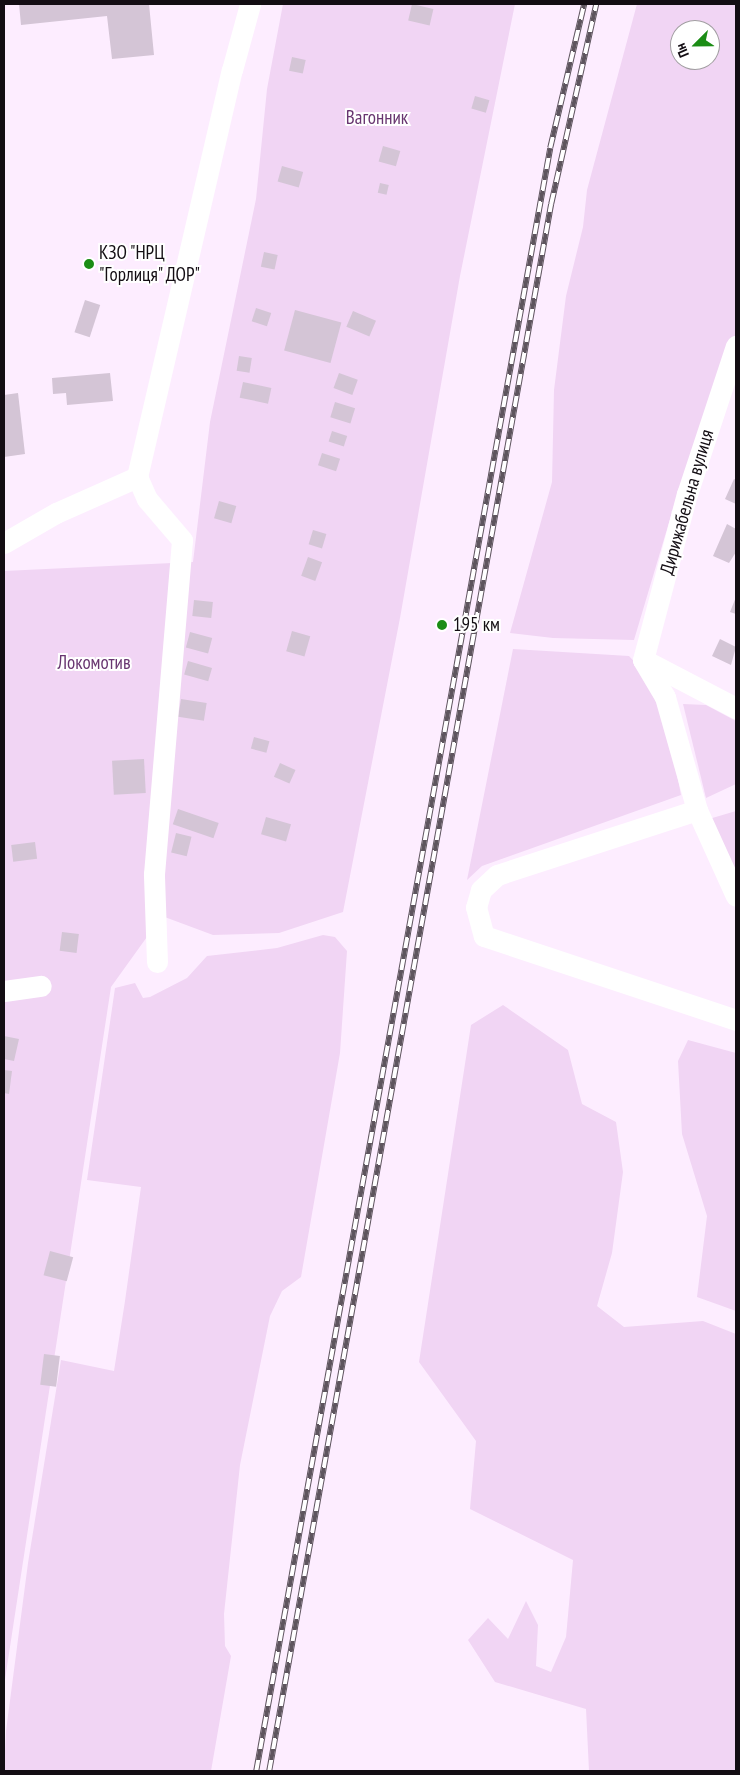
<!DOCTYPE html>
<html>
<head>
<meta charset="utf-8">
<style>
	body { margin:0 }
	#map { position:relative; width:740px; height:1775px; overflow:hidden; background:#fdedff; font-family:"PT Sans Narrow",sans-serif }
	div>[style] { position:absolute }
	.green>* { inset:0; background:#f1d5f4 }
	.building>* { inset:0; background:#d4c5d6; transform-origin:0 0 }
	.minor>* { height:21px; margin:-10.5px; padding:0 10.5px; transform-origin:10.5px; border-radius:10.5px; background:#fff }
	.rail>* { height:5.5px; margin-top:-2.75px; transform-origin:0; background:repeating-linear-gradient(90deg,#fff 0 11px,#5e555e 0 22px); box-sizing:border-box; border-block:1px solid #5e555e }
	.dots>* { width:14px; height:14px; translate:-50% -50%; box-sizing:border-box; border:2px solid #fff; border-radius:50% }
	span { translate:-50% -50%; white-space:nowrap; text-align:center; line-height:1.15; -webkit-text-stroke:4px #fff; paint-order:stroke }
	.park-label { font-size:19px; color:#683570 }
	.poi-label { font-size:19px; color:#130d13 }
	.left { translate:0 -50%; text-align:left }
	.street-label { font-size:19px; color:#130d13 }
	.frame { position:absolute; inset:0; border:5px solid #130d13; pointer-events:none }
	.north { position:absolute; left:670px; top:20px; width:50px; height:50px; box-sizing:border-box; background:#fff; border:1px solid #a19ea1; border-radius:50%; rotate:247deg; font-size:14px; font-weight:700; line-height:20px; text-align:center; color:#130d13 }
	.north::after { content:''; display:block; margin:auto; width:18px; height:22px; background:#1b8d15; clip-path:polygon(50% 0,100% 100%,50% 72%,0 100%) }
</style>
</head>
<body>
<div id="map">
	<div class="green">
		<i style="clip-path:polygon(283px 4px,515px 4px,460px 276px,400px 618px,343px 912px,279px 933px,213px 935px,162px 916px,111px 987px,4px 1686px,4px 571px,193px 562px,210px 422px,256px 199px,267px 89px)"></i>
		<i style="clip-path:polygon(evenodd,637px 4px,736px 4px,736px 333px,676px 499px,634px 640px,553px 638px,510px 633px,552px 482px,554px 390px,566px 296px,583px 227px,587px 190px,637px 4px,680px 30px,710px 30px,710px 60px,680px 60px,680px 30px)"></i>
		<i style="clip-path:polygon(513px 649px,629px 656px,643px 671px,668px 728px,681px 795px,482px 866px,467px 880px)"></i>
		<i style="clip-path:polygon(683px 704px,706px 705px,736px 721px,736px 784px,706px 798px)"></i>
		<i style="clip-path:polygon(736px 811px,736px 877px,709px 819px)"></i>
		<i style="clip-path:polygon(323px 935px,335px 937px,347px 951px,340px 1053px,301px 1277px,282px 1291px,270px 1316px,240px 1465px,224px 1614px,225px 1646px,231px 1656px,211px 1771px,4px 1771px,6px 1731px,28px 1563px,61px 1360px,114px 1371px,125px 1301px,141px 1187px,87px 1180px,115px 988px,135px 983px,143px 998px,150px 997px,187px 978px,207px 956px,277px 948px)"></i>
		<i style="clip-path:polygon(503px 1005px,568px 1050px,582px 1104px,616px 1122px,623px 1172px,612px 1253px,597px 1306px,624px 1327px,703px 1321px,736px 1334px,736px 1771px,589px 1771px,586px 1709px,495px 1682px,468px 1640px,488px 1618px,508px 1639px,526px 1601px,538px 1625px,536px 1666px,551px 1672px,566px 1637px,573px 1560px,470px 1509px,476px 1441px,419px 1362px,471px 1025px)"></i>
		<i style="clip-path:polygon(688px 1040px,736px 1053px,736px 1311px,697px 1297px,707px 1216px,682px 1134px,678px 1061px)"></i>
	</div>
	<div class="building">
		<i style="clip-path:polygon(19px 4px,149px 4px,154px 55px,112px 59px,107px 16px,21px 25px)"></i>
		<i style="left:412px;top:4px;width:22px;height:17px;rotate:13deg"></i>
		<i style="left:292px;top:57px;width:14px;height:14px;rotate:12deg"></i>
		<i style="left:475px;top:96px;width:15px;height:13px;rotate:16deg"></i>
		<i style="left:383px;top:146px;width:18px;height:16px;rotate:16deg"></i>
		<i style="left:282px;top:166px;width:22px;height:16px;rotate:16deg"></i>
		<i style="left:380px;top:183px;width:9px;height:10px;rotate:13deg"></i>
		<i style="left:264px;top:252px;width:14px;height:15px;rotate:12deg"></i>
		<i style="left:85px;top:300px;width:16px;height:34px;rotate:18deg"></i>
		<i style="left:256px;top:308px;width:16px;height:14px;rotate:18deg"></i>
		<i style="left:295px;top:310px;width:48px;height:42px;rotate:15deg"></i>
		<i style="left:353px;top:311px;width:25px;height:17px;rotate:23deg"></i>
		<i style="left:239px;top:356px;width:13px;height:15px;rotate:9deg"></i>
		<i style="clip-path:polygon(110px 373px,113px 401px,67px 405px,66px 393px,53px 394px,52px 378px)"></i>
		<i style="left:339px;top:373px;width:20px;height:16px;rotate:20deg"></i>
		<i style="left:243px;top:382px;width:29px;height:16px;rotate:12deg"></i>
		<i style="clip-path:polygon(18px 393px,25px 454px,4px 457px,4px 395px)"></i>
		<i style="left:335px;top:402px;width:21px;height:16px;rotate:17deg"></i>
		<i style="left:332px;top:431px;width:16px;height:11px;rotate:18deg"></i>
		<i style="left:322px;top:453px;width:19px;height:13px;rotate:18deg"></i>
		<i style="clip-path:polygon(734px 479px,736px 480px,736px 504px,725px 499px)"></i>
		<i style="left:219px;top:501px;width:18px;height:18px;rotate:16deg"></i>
		<i style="clip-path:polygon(727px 524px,736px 529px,736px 552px,729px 563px,713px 556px)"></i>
		<i style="left:313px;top:530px;width:14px;height:15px;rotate:17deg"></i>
		<i style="left:308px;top:557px;width:15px;height:20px;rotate:20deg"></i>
		<i style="clip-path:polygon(736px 597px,736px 614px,730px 612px)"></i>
		<i style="left:194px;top:600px;width:19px;height:16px;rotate:6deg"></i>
		<i style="left:292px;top:631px;width:19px;height:21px;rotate:16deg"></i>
		<i style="left:190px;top:632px;width:23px;height:16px;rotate:15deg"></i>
		<i style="clip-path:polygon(720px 639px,736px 647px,731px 665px,712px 656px)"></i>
		<i style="left:188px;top:661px;width:25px;height:14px;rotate:16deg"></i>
		<i style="left:181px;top:699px;width:26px;height:18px;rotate:9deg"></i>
		<i style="left:254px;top:737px;width:16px;height:12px;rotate:15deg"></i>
		<i style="left:144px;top:759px;width:34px;height:32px;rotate:87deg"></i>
		<i style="left:280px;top:763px;width:17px;height:15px;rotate:24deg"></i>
		<i style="left:178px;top:809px;width:43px;height:16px;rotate:19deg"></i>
		<i style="left:266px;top:817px;width:26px;height:18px;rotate:16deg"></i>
		<i style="left:176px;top:833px;width:16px;height:20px;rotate:14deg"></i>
		<i style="left:35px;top:842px;width:17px;height:24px;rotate:83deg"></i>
		<i style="left:62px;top:932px;width:17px;height:19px;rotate:7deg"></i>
		<i style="clip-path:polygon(4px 1036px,19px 1039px,14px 1061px,4px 1059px)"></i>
		<i style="clip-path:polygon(4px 1070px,12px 1071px,9px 1094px,4px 1093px)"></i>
		<i style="left:50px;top:1251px;width:24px;height:25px;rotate:15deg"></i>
		<i style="left:44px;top:1354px;width:16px;height:31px;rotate:7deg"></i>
	</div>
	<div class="minor">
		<i style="left:4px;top:543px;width:60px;rotate:-30deg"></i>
		<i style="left:56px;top:513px;width:89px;rotate:-24deg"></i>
		<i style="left:643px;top:660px;width:172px;rotate:-75.2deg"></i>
		<i style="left:687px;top:494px;width:156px;rotate:-71.7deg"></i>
		<i style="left:643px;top:660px;width:43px;rotate:59.3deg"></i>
		<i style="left:665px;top:697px;width:117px;rotate:74.2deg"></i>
		<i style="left:697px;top:810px;width:94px;rotate:65.6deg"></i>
		<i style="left:644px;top:660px;width:104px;rotate:27.6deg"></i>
		<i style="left:697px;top:810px;width:210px;rotate:162deg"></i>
		<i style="left:497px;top:875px;width:22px;rotate:137deg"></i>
		<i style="left:481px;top:890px;width:18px;rotate:106deg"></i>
		<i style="left:476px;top:907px;width:30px;rotate:75deg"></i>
		<i style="left:484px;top:936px;width:266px;rotate:18.4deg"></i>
		<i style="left:157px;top:962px;width:88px;rotate:-92deg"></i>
		<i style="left:154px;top:874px;width:335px;rotate:-85.2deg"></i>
		<i style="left:182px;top:540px;width:54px;rotate:-130.5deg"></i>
		<i style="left:147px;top:499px;width:24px;rotate:-114deg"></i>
		<i style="left:137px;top:477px;width:418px;rotate:-76.9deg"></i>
		<i style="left:232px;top:70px;width:68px;rotate:-74.7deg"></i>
		<i style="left:4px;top:991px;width:37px;rotate:-8deg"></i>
	</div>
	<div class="rail">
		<i style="left:256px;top:1771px;width:1649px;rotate:-79.73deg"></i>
		<i style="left:550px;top:148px;width:148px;rotate:-76.7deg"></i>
		<i style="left:269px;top:1771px;width:1592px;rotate:-79.8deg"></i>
		<i style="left:551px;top:204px;width:205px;rotate:-77.3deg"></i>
	</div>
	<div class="dots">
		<i style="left:89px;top:264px;background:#1b8d15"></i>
		<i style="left:442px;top:625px;background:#1b8d15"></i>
	</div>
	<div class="park-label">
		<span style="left:377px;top:118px">Вагонник</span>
		<span style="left:94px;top:663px">Локомотив</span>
	</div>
	<div class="poi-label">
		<span class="left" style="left:99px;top:264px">КЗО "НРЦ<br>"Горлиця" ДОР"</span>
		<span class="left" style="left:453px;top:625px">195 км</span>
	</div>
	<div class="street-label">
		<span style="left:687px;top:502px;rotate:-74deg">Дирижабельна вулиця</span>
	</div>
	<div class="frame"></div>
	<div class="north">Пн</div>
</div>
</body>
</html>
